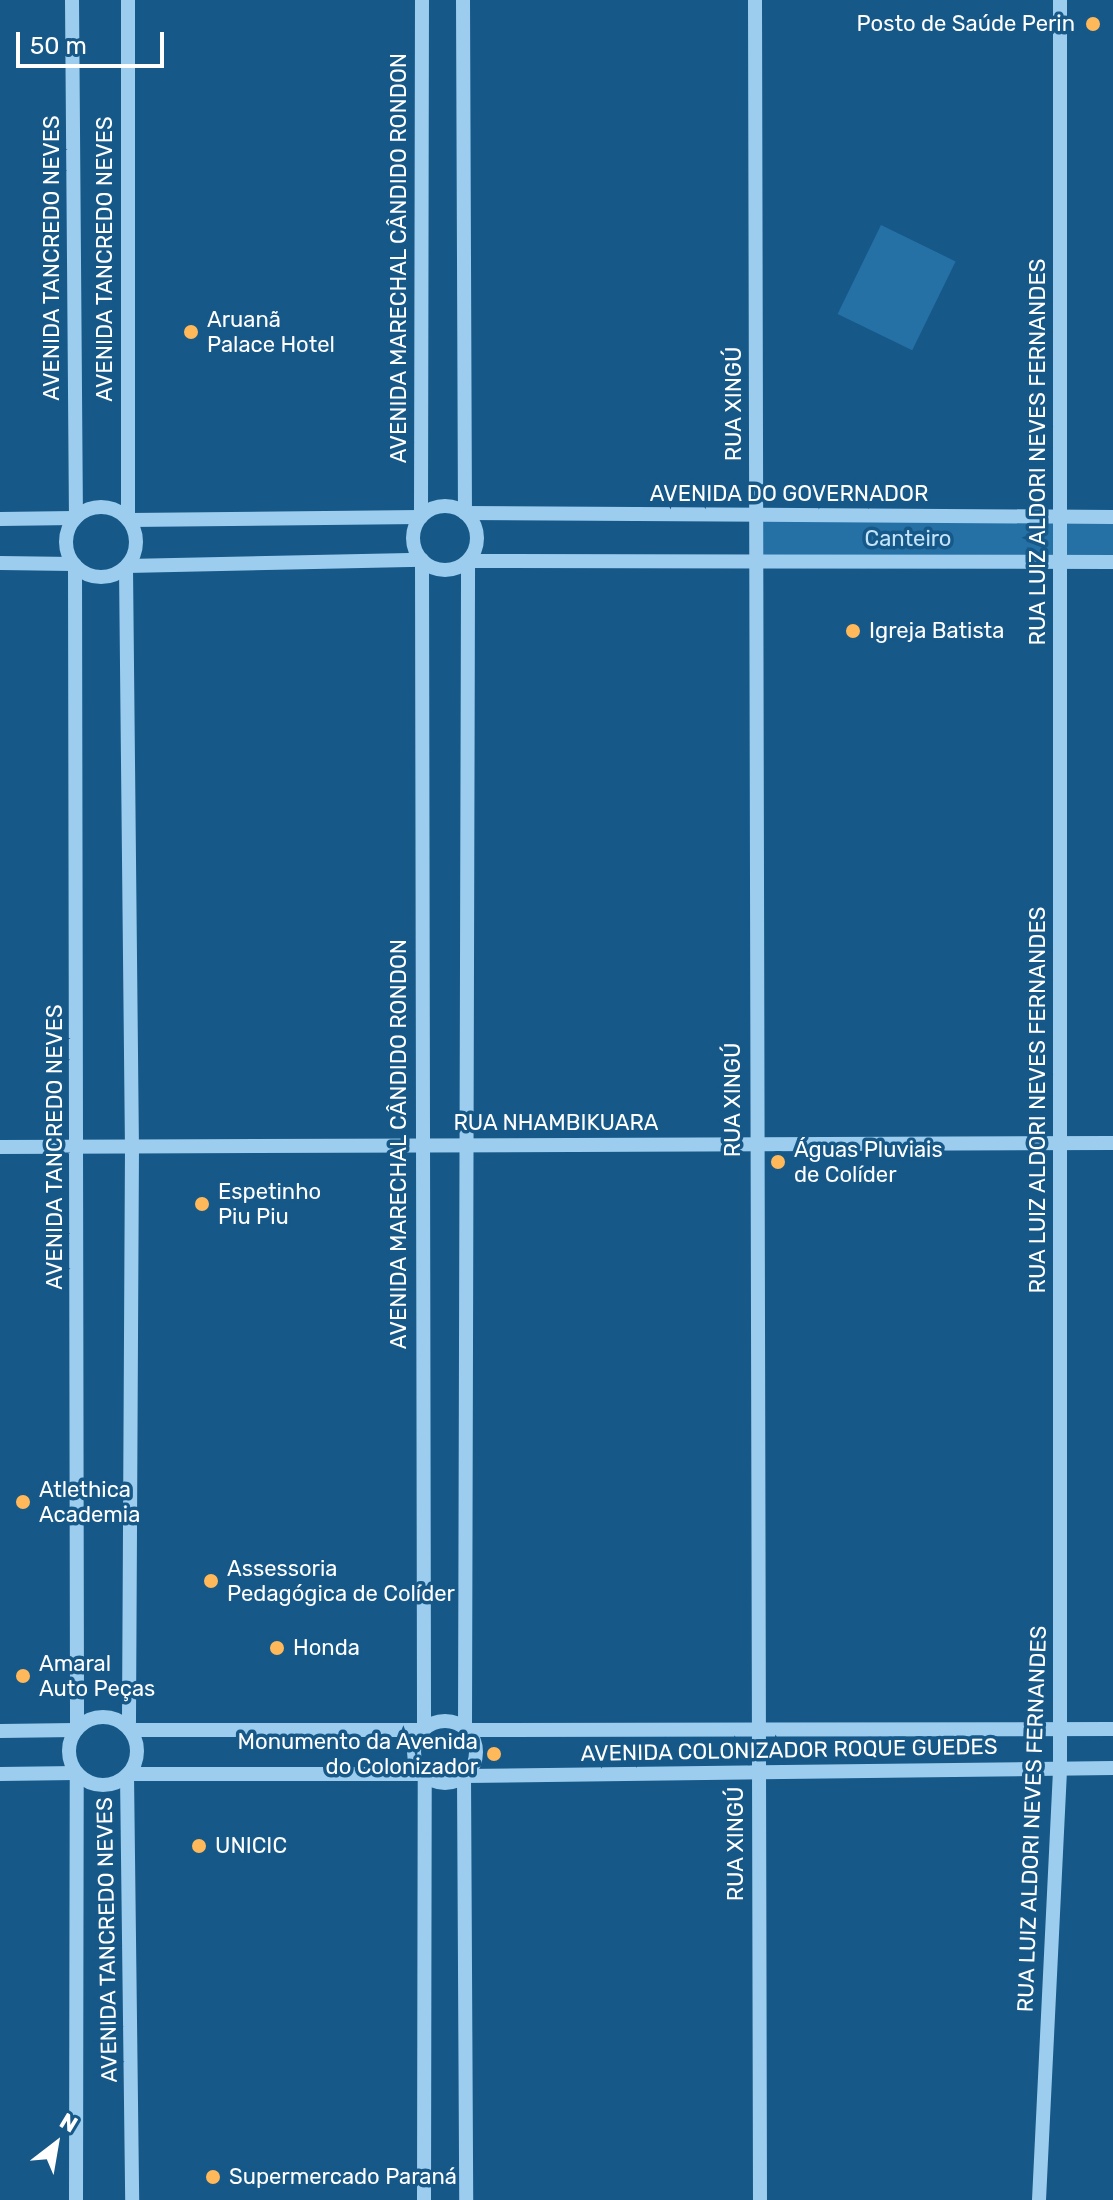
<!DOCTYPE html>
<html>
<head>
<meta charset="utf-8">
<style>
	body { margin:0 }
	#map { position:relative; width:1113px; height:2200px; overflow:hidden; background:#165888; font-family:Rubik,sans-serif }
	div>[style] { position:absolute }
	.green>* { inset:0; background:#2571a6; transform-origin:0 0 }
	.minor>* { height:14px; margin:-7px; padding:0 7px; transform-origin:7px; border-radius:7px; background:#9dcdee }
	.minor>.ring { margin:-7px; padding:0; box-sizing:content-box; background:none; border:14px solid #9dcdee; border-radius:50% }
	.dots>* { width:22px; height:22px; translate:-50% -50%; box-sizing:border-box; border:4px solid #165888; border-radius:50% }
	span { translate:-50% -50%; white-space:nowrap; text-align:center; line-height:1.15; -webkit-text-stroke:7px #165888; paint-order:stroke }
	.poi-label { font-size:22px; color:#fff }
	.right { translate:-100% -50%; text-align:right }
	.left { translate:0 -50%; text-align:left }
	.street-label { font-size:22px; color:#fff }
	.park-label { font-size:22px; color:#c3e4fb }
	.north { position:absolute; left:16px; top:2104px; width:80px; height:80px; -webkit-text-stroke:6px #165888; paint-order:stroke; rotate:31deg; font-size:22px; font-weight:700; line-height:32px; text-align:center; color:#fff }
	.north::after { content:''; display:block; margin:auto; width:28px; height:36px; background:#fff; clip-path:polygon(50% 0,100% 100%,50% 72%,0 100%) }
	.scale { position:absolute; left:16px; top:32px; width:148px; height:36px; box-sizing:border-box; border:4px solid #fff; border-top:0; padding-left:10px; font-size:24px; line-height:28px; white-space:nowrap; color:#fff; -webkit-text-stroke:6px #165888; paint-order:stroke }
</style>
</head>
<body>
<div id="map">
	<div class="green">
		<i style="left:881px;top:225px;width:83px;height:99px;rotate:26deg"></i>
		<i style="left:757px;top:516px;width:303px;height:46px"></i>
		<i style="left:1064px;top:518px;width:49px;height:43px"></i>
	</div>
	<div class="minor">
		<i style="left:72px;top:0;width:517px;rotate:89.56deg"></i>
		<i style="left:128px;top:0;width:518px;rotate:90deg"></i>
		<i style="left:463px;top:0;width:513px;rotate:89.78deg"></i>
		<i style="left:465px;top:513px;width:648px;rotate:0.35deg"></i>
		<i style="left:755px;top:0;width:2200px;rotate:89.87deg"></i>
		<i class="ring" style="left:413px;top:506px;width:50px;height:50px"></i>
		<i class="ring" style="left:66px;top:507px;width:56px;height:56px"></i>
		<i style="left:0;top:519px;width:74px;rotate:-0.8deg"></i>
		<i style="left:129px;top:520px;width:292px;rotate:-0.6deg"></i>
		<i style="left:421px;top:517px;width:517px;rotate:-89.89deg"></i>
		<i style="left:0;top:563px;width:73px;rotate:0.8deg"></i>
		<i style="left:75px;top:565px;width:1164px;rotate:89.9deg"></i>
		<i style="left:127px;top:566px;width:295px;rotate:-1.2deg"></i>
		<i style="left:422px;top:560px;width:1168px;rotate:89.9deg"></i>
		<i style="left:126px;top:568px;width:578px;rotate:89.41deg"></i>
		<i style="left:132px;top:1146px;width:582px;rotate:90.3deg"></i>
		<i style="left:0;top:1147px;width:1113px;rotate:-0.21deg"></i>
		<i class="ring" style="left:69px;top:1717px;width:54px;height:54px"></i>
		<i class="ring" style="left:414px;top:1721px;width:48px;height:48px"></i>
		<i style="left:465px;top:1728px;width:1167px;rotate:-89.85deg"></i>
		<i style="left:468px;top:561px;width:645px;rotate:0.09deg"></i>
		<i style="left:130px;top:1730px;width:293px"></i>
		<i style="left:467px;top:1730px;width:646px;rotate:-0.09deg"></i>
		<i style="left:0;top:1731px;width:75px;rotate:-0.8deg"></i>
		<i style="left:0;top:1774px;width:76px;rotate:-0.8deg"></i>
		<i style="left:129px;top:1774px;width:294px"></i>
		<i style="left:127px;top:1775px;width:425px;rotate:89.3deg"></i>
		<i style="left:464px;top:1776px;width:424px;rotate:89.7deg"></i>
		<i style="left:465px;top:1776px;width:648px;rotate:-0.71deg"></i>
		<i style="left:76px;top:2200px;width:424px;rotate:-89.9deg"></i>
		<i style="left:424px;top:2200px;width:424px;rotate:-89.9deg"></i>
		<i style="left:1039px;top:2200px;width:431px;rotate:-87.2deg"></i>
		<i style="left:1060px;top:1770px;width:1770px;rotate:-90deg"></i>
	</div>
	<div class="dots">
		<i style="left:1093px;top:24px;background:#ffb85a"></i>
		<i style="left:191px;top:332px;background:#ffb85a"></i>
		<i style="left:853px;top:631px;background:#ffb85a"></i>
		<i style="left:778px;top:1162px;background:#ffb85a"></i>
		<i style="left:202px;top:1204px;background:#ffb85a"></i>
		<i style="left:23px;top:1502px;background:#ffb85a"></i>
		<i style="left:211px;top:1581px;background:#ffb85a"></i>
		<i style="left:277px;top:1648px;background:#ffb85a"></i>
		<i style="left:23px;top:1676px;background:#ffb85a"></i>
		<i style="left:494px;top:1754px;background:#ffb85a"></i>
		<i style="left:199px;top:1846px;background:#ffb85a"></i>
		<i style="left:213px;top:2177px;background:#ffb85a"></i>
	</div>
	<div class="poi-label">
		<span class="right" style="left:1075px;top:24px">Posto de Saúde Perin</span>
		<span class="left" style="left:207px;top:332px">Aruanã<br>Palace Hotel</span>
		<span class="left" style="left:869px;top:631px">Igreja Batista</span>
		<span class="left" style="left:794px;top:1162px">Águas Pluviais<br>de Colíder</span>
		<span class="left" style="left:218px;top:1204px">Espetinho<br>Piu Piu</span>
		<span class="left" style="left:39px;top:1502px">Atlethica<br>Academia</span>
		<span class="left" style="left:227px;top:1581px">Assessoria<br>Pedagógica de Colíder</span>
		<span class="left" style="left:293px;top:1648px">Honda</span>
		<span class="left" style="left:39px;top:1676px">Amaral<br>Auto Peças</span>
		<span class="right" style="left:478px;top:1754px">Monumento da Avenida<br>do Colonizador</span>
		<span class="left" style="left:215px;top:1846px">UNICIC</span>
		<span class="left" style="left:229px;top:2177px">Supermercado Paraná</span>
	</div>
	<div class="street-label">
		<span style="left:52px;top:258px;rotate:-90deg">AVENIDA TANCREDO NEVES</span>
		<span style="left:399px;top:258px;rotate:-90deg">AVENIDA MARECHAL CÂNDIDO RONDON</span>
		<span style="left:105px;top:259px;rotate:-90deg">AVENIDA TANCREDO NEVES</span>
		<span style="left:734px;top:404px;rotate:-90deg">RUA XINGÚ</span>
		<span style="left:1038px;top:452px;rotate:-90deg">RUA LUIZ ALDORI NEVES FERNANDES</span>
		<span style="left:789px;top:494px">AVENIDA DO GOVERNADOR</span>
		<span style="left:733px;top:1100px;rotate:-90deg">RUA XINGÚ</span>
		<span style="left:1038px;top:1100px;rotate:-90deg">RUA LUIZ ALDORI NEVES FERNANDES</span>
		<span style="left:556px;top:1123px">RUA NHAMBIKUARA</span>
		<span style="left:399px;top:1144px;rotate:-90deg">AVENIDA MARECHAL CÂNDIDO RONDON</span>
		<span style="left:55px;top:1147px;rotate:-90deg">AVENIDA TANCREDO NEVES</span>
		<span style="left:789px;top:1750px;rotate:-1deg">AVENIDA COLONIZADOR ROQUE GUEDES</span>
		<span style="left:1032px;top:1819px;rotate:-88deg">RUA LUIZ ALDORI NEVES FERNANDES</span>
		<span style="left:736px;top:1844px;rotate:-90deg">RUA XINGÚ</span>
		<span style="left:107px;top:1940px;rotate:-91deg">AVENIDA TANCREDO NEVES</span>
	</div>
	<div class="park-label">
		<span style="left:908px;top:539px">Canteiro</span>
	</div>
	<div class="north">N</div>
	<div class="scale">50 m</div>
</div>
</body>
</html>
